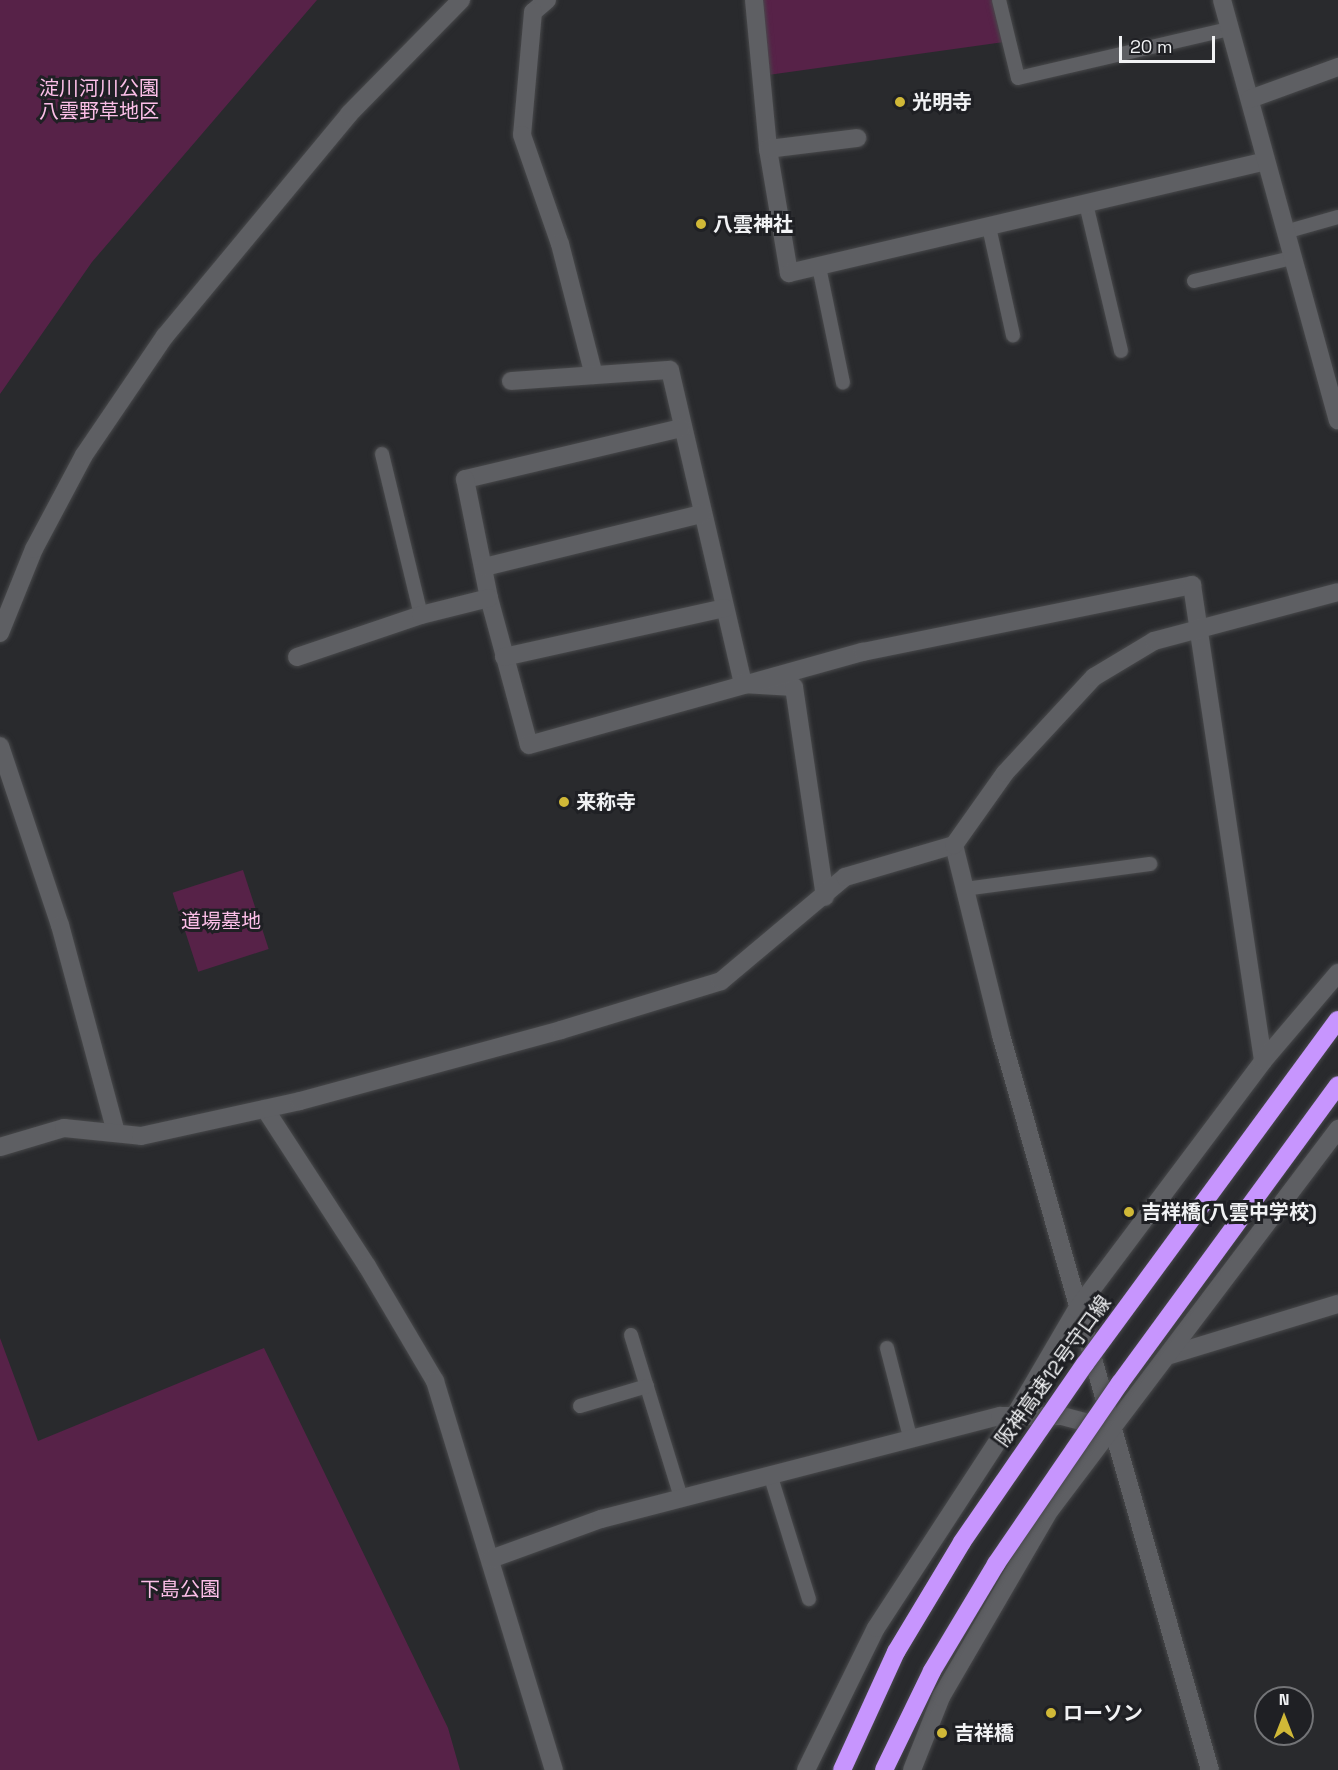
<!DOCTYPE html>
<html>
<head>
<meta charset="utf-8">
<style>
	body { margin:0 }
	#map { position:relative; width:1338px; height:1770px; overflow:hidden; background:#292a2d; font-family:"Space Grotesk","Noto Sans JP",sans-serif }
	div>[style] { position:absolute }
	.green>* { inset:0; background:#572248; transform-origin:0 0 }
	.roads { filter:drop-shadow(0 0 2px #48494b) drop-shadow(0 0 2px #48494b) }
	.lane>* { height:14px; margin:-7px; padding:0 7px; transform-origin:7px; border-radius:7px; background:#5e5f63 }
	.street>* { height:18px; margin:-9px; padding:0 9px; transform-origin:9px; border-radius:9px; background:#5e5f63 }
	.bridges { filter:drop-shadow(0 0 2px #48494b) drop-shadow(0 0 2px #48494b) }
	.highway-bridge>* { height:18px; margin:-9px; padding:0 9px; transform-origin:9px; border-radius:9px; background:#c795fe }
	.dots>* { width:16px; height:16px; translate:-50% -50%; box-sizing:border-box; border:3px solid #1f2024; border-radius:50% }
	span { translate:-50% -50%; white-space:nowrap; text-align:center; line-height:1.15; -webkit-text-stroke:6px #1f2024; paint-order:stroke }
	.park-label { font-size:20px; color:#fbbee7 }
	.poi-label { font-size:20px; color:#f1f2f4; font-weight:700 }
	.left { translate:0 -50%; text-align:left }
	.street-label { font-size:20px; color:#f1f2f4 }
	.north { position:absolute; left:1254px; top:1686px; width:60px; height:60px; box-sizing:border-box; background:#1f2024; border:2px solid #737477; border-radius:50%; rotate:0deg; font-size:16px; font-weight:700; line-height:24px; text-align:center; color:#f1f2f4 }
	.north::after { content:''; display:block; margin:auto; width:21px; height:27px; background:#d0b837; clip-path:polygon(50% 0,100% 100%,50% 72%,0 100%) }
	.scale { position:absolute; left:1119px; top:36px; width:96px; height:27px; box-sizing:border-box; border:3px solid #f1f2f4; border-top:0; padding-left:8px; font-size:18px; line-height:21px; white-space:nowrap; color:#f1f2f4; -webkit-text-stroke:4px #1f2024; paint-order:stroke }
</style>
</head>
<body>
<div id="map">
	<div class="green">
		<i style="clip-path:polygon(0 0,317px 0,92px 262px,0 394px)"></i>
		<i style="clip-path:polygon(762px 0,994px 0,1004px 42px,768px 75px)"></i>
		<i style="left:243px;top:870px;width:83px;height:74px;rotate:72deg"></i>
		<i style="clip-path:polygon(0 1338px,38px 1441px,264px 1348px,448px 1728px,460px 1770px,0 1770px)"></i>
	</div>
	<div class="roads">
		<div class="lane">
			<i style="left:999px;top:0;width:80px;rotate:76.3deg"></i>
			<i style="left:1018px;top:78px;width:217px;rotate:-13.1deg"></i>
			<i style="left:1086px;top:204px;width:151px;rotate:76.6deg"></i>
			<i style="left:989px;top:227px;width:111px;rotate:77.5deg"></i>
			<i style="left:1285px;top:232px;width:55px;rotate:-15.8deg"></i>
			<i style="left:819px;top:267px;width:118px;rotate:78.3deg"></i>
			<i style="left:1194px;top:281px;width:101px;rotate:-13.2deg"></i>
			<i style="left:382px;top:454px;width:166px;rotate:76.4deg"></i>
			<i style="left:965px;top:889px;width:187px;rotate:-7.7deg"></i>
			<i style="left:631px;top:1335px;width:170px;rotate:72.9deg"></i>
			<i style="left:887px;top:1348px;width:92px;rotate:75.5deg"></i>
			<i style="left:580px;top:1406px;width:70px;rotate:-16.6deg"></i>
			<i style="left:770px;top:1474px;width:131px;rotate:72.7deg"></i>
		</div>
		<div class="street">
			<i style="left:547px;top:0;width:18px;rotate:139deg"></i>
			<i style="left:533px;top:12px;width:123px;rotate:95.1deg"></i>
			<i style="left:522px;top:135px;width:115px;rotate:70.8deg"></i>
			<i style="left:560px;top:244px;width:135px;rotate:75.5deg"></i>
			<i style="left:754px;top:0;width:150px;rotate:84.6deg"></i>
			<i style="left:768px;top:149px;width:126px;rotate:80.4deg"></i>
			<i style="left:789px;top:273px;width:489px;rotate:-13.2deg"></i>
			<i style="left:1222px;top:0;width:436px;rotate:74.6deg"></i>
			<i style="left:1250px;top:99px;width:94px;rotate:-20deg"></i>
			<i style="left:768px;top:149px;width:90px;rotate:-7deg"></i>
			<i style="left:511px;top:381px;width:159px;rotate:-4deg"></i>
			<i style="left:670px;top:370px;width:322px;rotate:76.9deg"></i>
			<i style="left:743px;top:684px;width:51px;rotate:3.4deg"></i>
			<i style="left:794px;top:687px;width:212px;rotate:81.6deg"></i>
			<i style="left:681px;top:428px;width:222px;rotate:166.7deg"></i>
			<i style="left:465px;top:479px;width:121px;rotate:78.6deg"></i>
			<i style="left:489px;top:598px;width:152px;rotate:74.8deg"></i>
			<i style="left:529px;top:745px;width:347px;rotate:-15.6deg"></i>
			<i style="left:863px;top:652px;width:336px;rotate:-11.5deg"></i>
			<i style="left:1192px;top:585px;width:481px;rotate:81.5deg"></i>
			<i style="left:484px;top:567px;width:224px;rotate:-13.7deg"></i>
			<i style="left:0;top:633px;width:91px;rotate:-68deg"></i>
			<i style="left:34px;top:549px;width:106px;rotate:-62deg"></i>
			<i style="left:84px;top:455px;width:144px;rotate:-55.8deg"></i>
			<i style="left:165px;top:336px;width:288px;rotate:-50.3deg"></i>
			<i style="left:349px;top:114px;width:160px;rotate:-45.5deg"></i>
			<i style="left:297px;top:657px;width:131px;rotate:-18.7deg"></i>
			<i style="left:421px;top:615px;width:70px;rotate:-14deg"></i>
			<i style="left:504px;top:657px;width:226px;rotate:-12.5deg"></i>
			<i style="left:0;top:746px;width:189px;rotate:71.5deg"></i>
			<i style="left:60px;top:925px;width:215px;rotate:74.9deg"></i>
			<i style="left:954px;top:845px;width:196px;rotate:76.1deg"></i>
			<i style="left:1001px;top:1035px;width:764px;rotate:74.13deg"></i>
			<i style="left:265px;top:1109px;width:187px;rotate:57deg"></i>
			<i style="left:367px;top:1266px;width:134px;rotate:59.4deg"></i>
			<i style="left:435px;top:1381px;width:407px;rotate:73deg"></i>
			<i style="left:0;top:1147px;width:67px;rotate:-16.5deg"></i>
			<i style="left:64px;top:1128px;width:77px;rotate:5.9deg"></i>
			<i style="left:141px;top:1136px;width:163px;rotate:-12.4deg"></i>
			<i style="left:300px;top:1101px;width:270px;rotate:-15.2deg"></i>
			<i style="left:561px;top:1030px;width:167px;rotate:-17deg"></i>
			<i style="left:721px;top:981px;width:162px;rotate:-40deg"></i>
			<i style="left:845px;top:877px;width:114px;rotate:-16.4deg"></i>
			<i style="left:954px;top:845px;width:88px;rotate:-54.7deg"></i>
			<i style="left:1005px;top:773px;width:131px;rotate:-47.2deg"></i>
			<i style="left:1094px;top:677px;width:70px;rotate:-31deg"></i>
			<i style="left:1154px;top:641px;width:190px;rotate:-14.9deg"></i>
			<i style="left:1170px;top:1355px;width:176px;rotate:-16.9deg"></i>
			<i style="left:491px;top:1559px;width:117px;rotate:-20deg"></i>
			<i style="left:601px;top:1519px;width:412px;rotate:-14.5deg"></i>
			<i style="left:1000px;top:1416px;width:62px"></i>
			<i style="left:1062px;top:1416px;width:47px;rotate:14.9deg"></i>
			<i style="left:806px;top:1770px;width:158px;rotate:-63.8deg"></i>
			<i style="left:876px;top:1628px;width:254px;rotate:-56.9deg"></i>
			<i style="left:1015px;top:1415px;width:123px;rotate:-59.7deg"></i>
			<i style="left:1077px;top:1309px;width:310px;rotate:-53.1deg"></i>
			<i style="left:1263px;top:1061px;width:116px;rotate:-49.6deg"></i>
			<i style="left:912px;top:1770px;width:79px;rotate:-68.3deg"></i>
			<i style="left:941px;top:1697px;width:216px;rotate:-59.8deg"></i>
			<i style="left:1050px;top:1510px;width:478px;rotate:-52.9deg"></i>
		</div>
	</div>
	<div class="bridges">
		<div class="highway-bridge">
			<i style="left:842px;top:1770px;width:130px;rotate:-65.4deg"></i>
			<i style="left:896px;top:1652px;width:128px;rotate:-59deg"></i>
			<i style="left:962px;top:1542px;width:216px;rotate:-55.4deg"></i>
			<i style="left:1085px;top:1364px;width:427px;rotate:-53.7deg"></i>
			<i style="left:884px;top:1770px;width:110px;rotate:-64.1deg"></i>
			<i style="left:932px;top:1671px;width:125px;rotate:-59.1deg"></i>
			<i style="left:996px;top:1564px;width:219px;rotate:-55.6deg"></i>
			<i style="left:1120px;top:1383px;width:369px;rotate:-53.8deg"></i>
		</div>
	</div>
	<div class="dots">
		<i style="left:900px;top:102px;background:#d0b837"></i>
		<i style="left:701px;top:224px;background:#d0b837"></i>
		<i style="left:564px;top:802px;background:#d0b837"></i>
		<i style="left:1129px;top:1212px;background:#d0b837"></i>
		<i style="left:1051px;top:1713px;background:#d0b837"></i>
		<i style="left:942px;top:1733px;background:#d0b837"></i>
	</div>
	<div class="park-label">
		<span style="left:99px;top:100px">淀川河川公園<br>八雲野草地区</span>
		<span style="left:221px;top:921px">道場墓地</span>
		<span style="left:180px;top:1589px">下島公園</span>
	</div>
	<div class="poi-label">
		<span class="left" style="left:912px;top:102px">光明寺</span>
		<span class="left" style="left:713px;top:224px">八雲神社</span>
		<span class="left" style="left:576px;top:802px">来称寺</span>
		<span class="left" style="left:1141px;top:1212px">吉祥橋(八雲中学校)</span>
		<span class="left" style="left:1063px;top:1713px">ローソン</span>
		<span class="left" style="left:954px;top:1733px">吉祥橋</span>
	</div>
	<div class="street-label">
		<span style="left:1053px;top:1371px;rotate:-54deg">阪神高速12号守口線</span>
	</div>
	<div class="north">N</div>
	<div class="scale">20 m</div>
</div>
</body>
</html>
